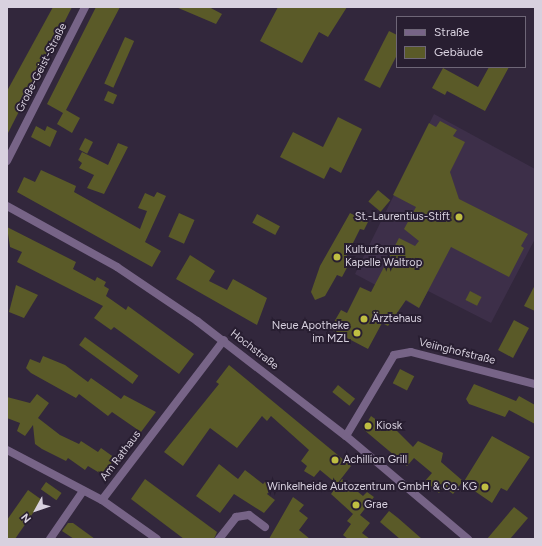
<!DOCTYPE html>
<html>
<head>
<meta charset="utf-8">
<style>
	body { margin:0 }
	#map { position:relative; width:542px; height:546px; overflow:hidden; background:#32273c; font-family:Figtree,sans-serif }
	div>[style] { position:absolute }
	.built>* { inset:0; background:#3d2f49 }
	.building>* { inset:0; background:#5a5a28; transform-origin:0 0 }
	.minor>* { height:8px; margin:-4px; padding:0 4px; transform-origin:4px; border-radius:4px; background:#776487 }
	.dots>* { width:11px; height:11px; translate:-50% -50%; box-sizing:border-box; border:2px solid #281e31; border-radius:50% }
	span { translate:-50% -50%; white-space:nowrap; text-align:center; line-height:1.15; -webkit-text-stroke:4px #281e31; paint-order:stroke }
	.street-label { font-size:11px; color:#d8d1df }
	.poi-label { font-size:11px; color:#d8d1df }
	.right { translate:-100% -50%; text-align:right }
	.left { translate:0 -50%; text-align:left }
	.frame { position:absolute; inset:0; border:8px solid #d8d1df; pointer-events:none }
	.legend { position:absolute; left:396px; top:16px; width:130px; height:52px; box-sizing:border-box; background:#281e31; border:1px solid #6e6677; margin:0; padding:5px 7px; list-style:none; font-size:12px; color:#d8d1df }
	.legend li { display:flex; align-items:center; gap:8px; height:20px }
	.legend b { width:20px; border:1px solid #6e6677 }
	.north { position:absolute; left:16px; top:490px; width:40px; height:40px; -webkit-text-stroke:3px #281e31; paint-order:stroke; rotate:230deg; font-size:11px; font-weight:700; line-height:16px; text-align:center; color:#d8d1df }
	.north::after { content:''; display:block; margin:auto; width:14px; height:18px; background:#d8d1df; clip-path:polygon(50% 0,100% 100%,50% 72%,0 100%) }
</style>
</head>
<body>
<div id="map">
	<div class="built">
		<i style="clip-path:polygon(434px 114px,535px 169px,535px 239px,491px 323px,428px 291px,419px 308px,355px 274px)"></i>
	</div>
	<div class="building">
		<i style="clip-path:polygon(53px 7px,72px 7px,7px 135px,7px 91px)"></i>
		<i style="clip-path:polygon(96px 7px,120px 7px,66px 110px,80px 118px,72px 133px,57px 124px,63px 113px,47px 104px)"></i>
		<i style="clip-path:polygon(176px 7px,209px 7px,222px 14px,216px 24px)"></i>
		<i style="clip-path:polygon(278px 7px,347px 7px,328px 37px,319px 32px,302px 63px,260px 41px)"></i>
		<i style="clip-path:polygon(389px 31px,397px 35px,397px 55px,380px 88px,364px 80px)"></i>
		<i style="left:125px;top:37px;width:10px;height:51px;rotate:24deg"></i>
		<i style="clip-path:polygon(489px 67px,509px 67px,485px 111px,447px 91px,445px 95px,432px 88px,443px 68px,478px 87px)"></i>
		<i style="left:108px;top:91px;width:10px;height:10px;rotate:24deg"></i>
		<i style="clip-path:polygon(338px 117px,362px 129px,341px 173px,330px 167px,324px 179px,280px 157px,293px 132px,323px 147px)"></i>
		<i style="clip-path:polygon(440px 121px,457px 130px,453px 136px,465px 142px,450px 172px,459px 199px,528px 234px,521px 246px,524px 248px,509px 277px,451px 247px,419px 308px,406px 300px,388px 326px,382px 323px,368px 349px,330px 329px,341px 310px,347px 313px,360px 287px,371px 292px,399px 238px,415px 246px,419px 241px,404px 229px,416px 207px,393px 195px,429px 123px,436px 127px)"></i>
		<i style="clip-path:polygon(36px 126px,45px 131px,47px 126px,57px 131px,50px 147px,31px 137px)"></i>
		<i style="left:85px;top:138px;width:9px;height:13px;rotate:27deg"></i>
		<i style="clip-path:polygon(118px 143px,128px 147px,104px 194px,87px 188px,94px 175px,79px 168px,82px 163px,78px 160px,82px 152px,108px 165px)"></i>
		<i style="clip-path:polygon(41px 170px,76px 186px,74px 192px,140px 229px,147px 211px,138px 208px,145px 193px,154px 197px,157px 192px,166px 196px,145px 242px,161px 251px,152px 267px,17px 192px,24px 177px,35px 182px)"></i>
		<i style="left:378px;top:190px;width:16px;height:15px;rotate:40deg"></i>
		<i style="left:179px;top:213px;width:17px;height:26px;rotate:24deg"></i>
		<i style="clip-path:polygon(350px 213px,368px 222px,364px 230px,360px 229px,345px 259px,350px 262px,342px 277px,337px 275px,325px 296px,315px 300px,311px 292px,320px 266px)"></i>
		<i style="left:257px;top:214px;width:26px;height:10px;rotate:28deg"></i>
		<i style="clip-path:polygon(7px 227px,76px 262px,73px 269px,95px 281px,97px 277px,106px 282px,104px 286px,109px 289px,106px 296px,126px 310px,128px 306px,194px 354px,179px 374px,114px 327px,111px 330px,94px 318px,103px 306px,17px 262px,22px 252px,10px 247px)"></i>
		<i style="clip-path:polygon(190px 255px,215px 271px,209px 281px,227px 290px,233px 279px,267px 298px,257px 325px,176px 279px)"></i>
		<i style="clip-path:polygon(16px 285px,38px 295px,24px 318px,9px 312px)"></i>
		<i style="clip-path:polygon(535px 285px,535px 311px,524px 306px)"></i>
		<i style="left:470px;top:291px;width:13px;height:10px;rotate:27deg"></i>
		<i style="left:514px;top:320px;width:17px;height:34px;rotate:28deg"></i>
		<i style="left:85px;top:337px;width:66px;height:10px;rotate:36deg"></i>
		<i style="clip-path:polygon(43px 356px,65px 365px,88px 382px,91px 378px,121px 399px,124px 395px,156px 412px,141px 432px,112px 412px,108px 416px,79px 394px,76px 398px,31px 373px,26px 368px,30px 359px,40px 363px)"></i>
		<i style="clip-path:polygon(229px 365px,351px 466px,337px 484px,320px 470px,314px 477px,304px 471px,307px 466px,301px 461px,309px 450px,271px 416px,267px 421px,262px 416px,237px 448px,210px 428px,183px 466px,164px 452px,219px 384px,216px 382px)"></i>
		<i style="left:400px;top:369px;width:16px;height:16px;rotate:27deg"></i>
		<i style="clip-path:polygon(474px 384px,516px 401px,519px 396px,535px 405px,535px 424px,509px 410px,505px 417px,469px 404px,466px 399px)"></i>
		<i style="left:338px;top:385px;width:22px;height:9px;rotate:39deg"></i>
		<i style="clip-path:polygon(37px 394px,49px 403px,38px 418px,60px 435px,79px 444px,81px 441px,98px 452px,101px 448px,115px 458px,103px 475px,88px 466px,85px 470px,68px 458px,66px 461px,42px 449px,35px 444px,33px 425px,25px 436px,17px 431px,20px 423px,7px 418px,7px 397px,30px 403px)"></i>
		<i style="clip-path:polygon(371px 416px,388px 428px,391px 425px,413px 447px,418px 441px,443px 453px,441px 462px,463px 481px,453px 494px,444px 487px,439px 493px,425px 481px,432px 473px,414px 458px,407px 466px,363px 429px)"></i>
		<i style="clip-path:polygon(492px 436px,530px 457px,507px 491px,501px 488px,492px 503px,463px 483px)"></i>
		<i style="clip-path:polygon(219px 464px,238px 479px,245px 470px,263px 484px,266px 481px,273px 487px,267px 494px,275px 500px,264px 513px,234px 494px,220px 513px,196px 496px)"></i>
		<i style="clip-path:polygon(145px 479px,217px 532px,214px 539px,184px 539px,131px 499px)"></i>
		<i style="clip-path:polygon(342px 479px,363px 496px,367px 492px,374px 497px,360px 515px,370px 523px,362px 533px,370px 539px,348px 539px,343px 535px,351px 524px,347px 521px,353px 514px,331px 494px)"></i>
		<i style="left:46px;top:482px;width:19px;height:9px;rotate:35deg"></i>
		<i style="clip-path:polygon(28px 490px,42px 500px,15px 539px,7px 539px,7px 520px)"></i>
		<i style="clip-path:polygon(293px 497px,304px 505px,299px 511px,308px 518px,299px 530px,310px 539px,269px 539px)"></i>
		<i style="clip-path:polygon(514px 507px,528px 518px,510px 539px,487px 539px)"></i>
		<i style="clip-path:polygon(389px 511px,398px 518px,422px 539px,400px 539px,380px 522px)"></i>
		<i style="clip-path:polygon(68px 523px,73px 523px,95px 539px,74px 539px,62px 531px)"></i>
	</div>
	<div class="minor">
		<i style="left:7px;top:161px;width:173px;rotate:-63.1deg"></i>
		<i style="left:7px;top:206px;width:126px;rotate:29deg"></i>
		<i style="left:117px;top:267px;width:97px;rotate:34deg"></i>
		<i style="left:197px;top:321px;width:188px;rotate:37.7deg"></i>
		<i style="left:346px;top:436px;width:160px;rotate:40.2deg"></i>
		<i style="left:346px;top:436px;width:94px;rotate:-59.3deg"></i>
		<i style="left:394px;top:355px;width:17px;rotate:-10deg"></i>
		<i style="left:411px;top:352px;width:128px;rotate:14.5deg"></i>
		<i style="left:7px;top:450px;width:107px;rotate:27.8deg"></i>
		<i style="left:102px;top:500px;width:201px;rotate:-52.7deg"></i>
		<i style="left:102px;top:500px;width:67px;rotate:35.3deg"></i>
		<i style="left:50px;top:539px;width:58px;rotate:-55.5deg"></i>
		<i style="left:219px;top:539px;width:28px;rotate:-52deg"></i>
		<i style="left:236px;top:517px;width:13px;rotate:-9deg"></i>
		<i style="left:249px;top:515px;width:20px;rotate:37deg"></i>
	</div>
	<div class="dots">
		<i style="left:459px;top:217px;background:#bfbe42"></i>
		<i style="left:337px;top:257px;background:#bfbe42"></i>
		<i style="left:364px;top:319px;background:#bfbe42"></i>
		<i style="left:357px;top:333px;background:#bfbe42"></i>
		<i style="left:368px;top:426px;background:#bfbe42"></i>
		<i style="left:335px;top:460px;background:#bfbe42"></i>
		<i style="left:485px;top:487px;background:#bfbe42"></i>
		<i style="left:356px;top:505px;background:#bfbe42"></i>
	</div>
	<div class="street-label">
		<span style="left:42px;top:68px;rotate:-63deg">Große-Geist-Straße</span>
		<span style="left:254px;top:350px;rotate:38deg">Hochstraße</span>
		<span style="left:457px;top:352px;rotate:14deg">Veiinghofstraße</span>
		<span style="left:121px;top:456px;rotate:-53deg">Am Rathaus</span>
	</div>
	<div class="poi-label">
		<span class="right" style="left:450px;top:217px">St.-Laurentius-Stift</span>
		<span class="left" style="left:345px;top:257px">Kulturforum<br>Kapelle Waltrop</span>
		<span class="left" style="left:372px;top:319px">Ärztehaus</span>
		<span class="right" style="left:349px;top:333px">Neue Apotheke<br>im MZL</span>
		<span class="left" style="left:376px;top:426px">Kiosk</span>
		<span class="left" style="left:343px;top:460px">Achillion Grill</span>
		<span class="right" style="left:477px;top:487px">Winkelheide Autozentrum GmbH &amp; Co. KG</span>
		<span class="left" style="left:364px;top:505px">Grae</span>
	</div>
	<div class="frame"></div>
	<ul class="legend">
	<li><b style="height:5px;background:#776487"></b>Straße</li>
	<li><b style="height:11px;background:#5a5a28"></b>Gebäude</li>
	</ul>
	<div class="north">N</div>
</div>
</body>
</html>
